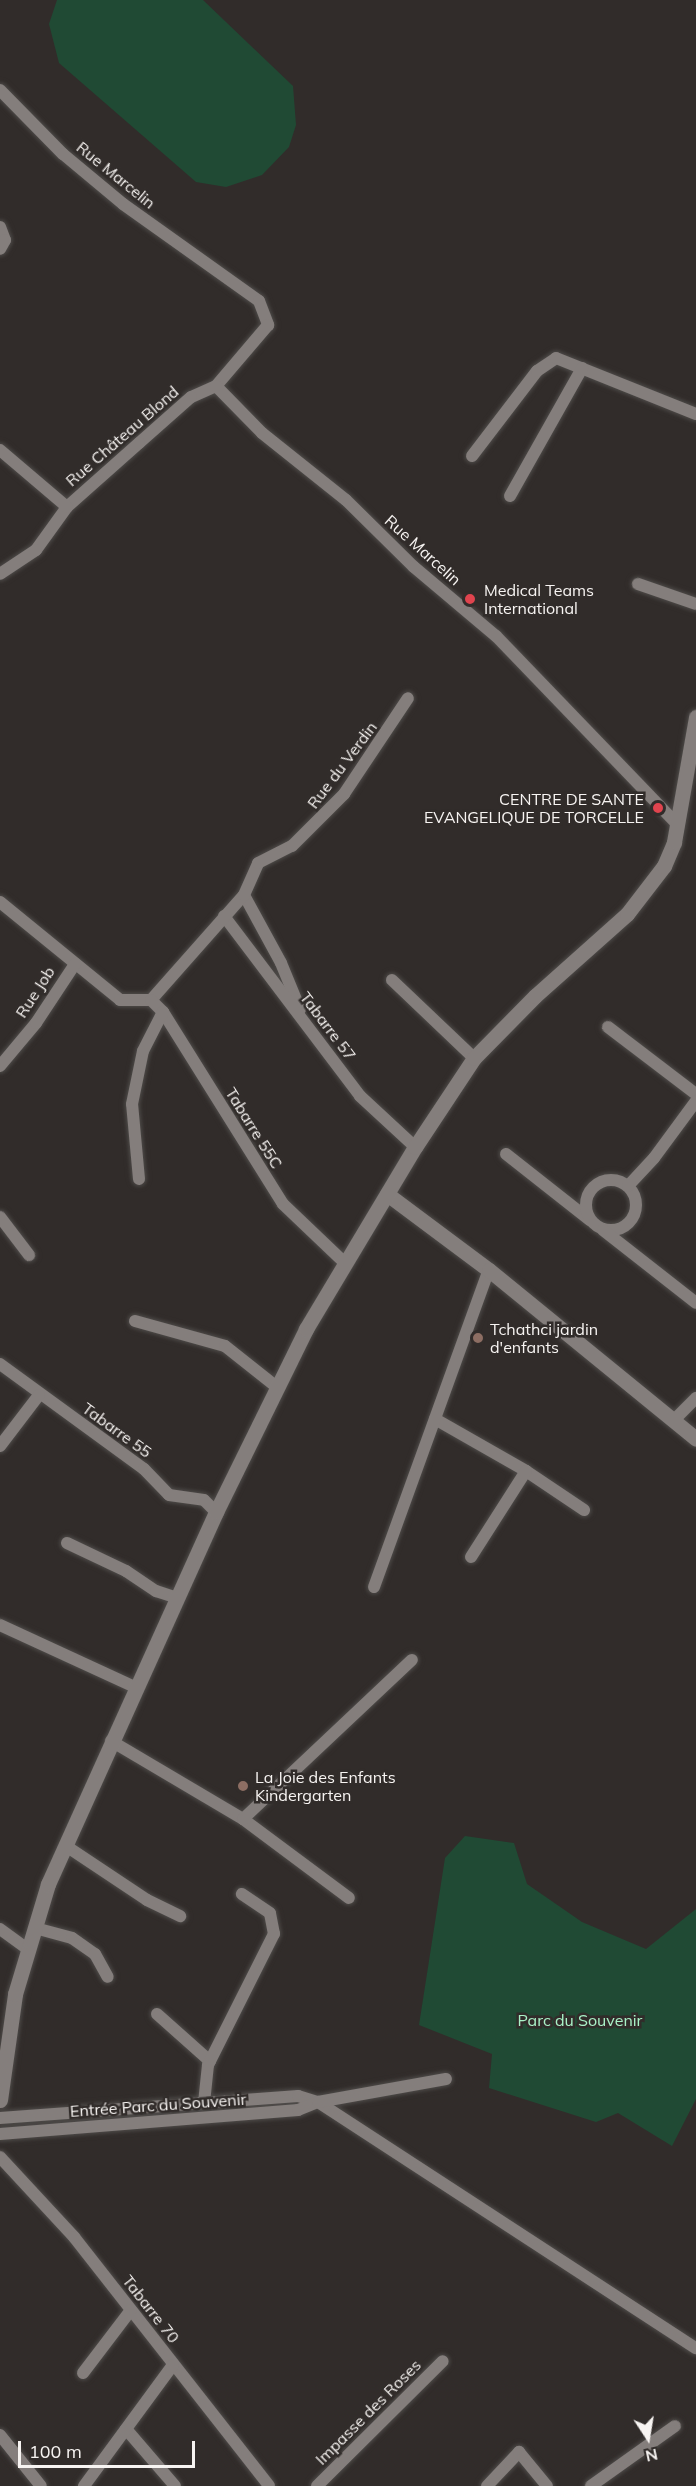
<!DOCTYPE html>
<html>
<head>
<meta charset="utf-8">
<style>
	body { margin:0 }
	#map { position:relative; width:696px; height:2486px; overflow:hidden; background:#312c2a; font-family:Mulish,sans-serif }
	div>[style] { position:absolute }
	.green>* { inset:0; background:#204a34 }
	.roads { filter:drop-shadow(0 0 2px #4e4b49) drop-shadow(0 0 2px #4e4b49) }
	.minor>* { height:12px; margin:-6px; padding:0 6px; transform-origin:6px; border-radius:6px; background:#847e7c }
	.minor>.ring { margin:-6px; padding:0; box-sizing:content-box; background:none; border:12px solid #847e7c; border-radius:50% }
	.tertiary>* { height:15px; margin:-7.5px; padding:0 7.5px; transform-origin:7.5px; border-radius:7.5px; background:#847e7c }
	.secondary>* { height:15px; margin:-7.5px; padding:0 7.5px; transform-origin:7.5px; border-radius:7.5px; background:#847e7c }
	.dots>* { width:16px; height:16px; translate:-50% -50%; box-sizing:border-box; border:3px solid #312c2a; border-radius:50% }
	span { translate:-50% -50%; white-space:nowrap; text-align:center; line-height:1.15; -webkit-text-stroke:5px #312c2a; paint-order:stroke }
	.street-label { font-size:16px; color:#f7f4f2 }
	.poi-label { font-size:16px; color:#f7f4f2 }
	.left { translate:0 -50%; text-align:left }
	.right { translate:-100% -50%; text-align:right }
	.park-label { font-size:16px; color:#a9f2c7 }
	.north { position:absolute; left:618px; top:2408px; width:60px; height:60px; -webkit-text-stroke:4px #312c2a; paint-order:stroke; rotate:168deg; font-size:16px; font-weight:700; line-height:24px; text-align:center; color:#f7f4f2 }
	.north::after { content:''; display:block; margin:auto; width:21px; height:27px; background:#f7f4f2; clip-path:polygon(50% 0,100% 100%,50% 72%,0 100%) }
	.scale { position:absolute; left:18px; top:2441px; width:177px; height:27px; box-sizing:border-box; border:3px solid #f7f4f2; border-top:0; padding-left:8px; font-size:18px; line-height:21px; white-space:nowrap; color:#f7f4f2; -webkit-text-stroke:4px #312c2a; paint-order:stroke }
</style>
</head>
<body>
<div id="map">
	<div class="green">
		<i style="clip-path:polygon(57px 0,203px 0,293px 86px,296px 125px,289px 147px,262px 175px,226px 187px,196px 182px,59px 63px,49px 24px)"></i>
		<i style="clip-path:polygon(465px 1836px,514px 1843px,527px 1884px,582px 1922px,646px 1949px,696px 1909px,696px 2099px,672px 2146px,618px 2113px,596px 2122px,489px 2088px,492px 2054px,419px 2025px,445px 1858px)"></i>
	</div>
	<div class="roads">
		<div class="minor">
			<i style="left:0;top:90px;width:90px;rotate:45.5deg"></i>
			<i style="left:63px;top:154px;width:78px;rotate:39.8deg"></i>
			<i style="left:123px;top:204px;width:167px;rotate:35.5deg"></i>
			<i style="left:259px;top:301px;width:26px;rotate:69deg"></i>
			<i style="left:268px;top:325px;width:80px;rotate:130.4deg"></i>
			<i style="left:216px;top:386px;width:27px;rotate:156deg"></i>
			<i style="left:191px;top:397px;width:69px;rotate:138.5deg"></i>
			<i style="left:139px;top:443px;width:96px;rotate:138.4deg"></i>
			<i style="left:67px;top:507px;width:53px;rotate:125.8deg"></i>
			<i style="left:36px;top:550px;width:43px;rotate:146.3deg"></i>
			<i style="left:0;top:227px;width:14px;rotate:69deg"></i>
			<i style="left:5px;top:240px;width:10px;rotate:119deg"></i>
			<i style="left:216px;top:386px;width:66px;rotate:45.6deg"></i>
			<i style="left:262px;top:433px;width:107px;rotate:38.6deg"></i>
			<i style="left:346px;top:500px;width:95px;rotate:44.6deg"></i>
			<i style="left:414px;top:567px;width:107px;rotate:40.1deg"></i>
			<i style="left:496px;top:636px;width:260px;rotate:46.1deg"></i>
			<i style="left:0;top:450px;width:88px;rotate:40.4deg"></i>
			<i style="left:472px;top:456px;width:107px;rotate:-52.6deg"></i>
			<i style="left:537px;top:371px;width:23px;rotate:-34deg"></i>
			<i style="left:556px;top:358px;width:151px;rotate:21.8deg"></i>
			<i style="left:510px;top:496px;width:147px;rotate:-60.6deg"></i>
			<i style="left:638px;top:584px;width:61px;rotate:19deg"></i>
			<i style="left:244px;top:895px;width:77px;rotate:61.4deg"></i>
			<i style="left:281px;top:963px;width:50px;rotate:67.6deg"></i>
			<i style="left:0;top:902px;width:155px;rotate:39.2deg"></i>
			<i style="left:120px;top:1000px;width:31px"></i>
			<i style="left:224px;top:916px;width:226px;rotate:52.9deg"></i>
			<i style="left:360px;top:1096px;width:75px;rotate:42.8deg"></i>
			<i style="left:392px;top:980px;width:113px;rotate:43.6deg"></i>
			<i style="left:151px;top:1000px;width:140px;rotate:-48.5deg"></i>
			<i style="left:244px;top:895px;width:35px;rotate:-66deg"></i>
			<i style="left:258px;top:863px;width:38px;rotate:-27deg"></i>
			<i style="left:292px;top:846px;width:74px;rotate:-45deg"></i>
			<i style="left:344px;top:794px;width:115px;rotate:-56.3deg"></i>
			<i style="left:151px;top:1000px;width:17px;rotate:45deg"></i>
			<i style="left:163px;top:1012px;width:226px;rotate:58deg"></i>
			<i style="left:283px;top:1204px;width:84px;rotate:43.6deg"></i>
			<i style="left:608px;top:1027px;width:111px;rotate:37.3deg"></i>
			<i style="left:0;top:1066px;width:56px;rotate:-50.1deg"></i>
			<i style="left:36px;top:1023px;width:71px;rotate:-56.5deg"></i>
			<i style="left:506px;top:1154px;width:107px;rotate:38.2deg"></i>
			<i style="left:139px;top:1179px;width:75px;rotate:-95.3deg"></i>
			<i style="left:132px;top:1104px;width:54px;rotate:-78.3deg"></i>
			<i style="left:143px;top:1051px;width:44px;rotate:-62.9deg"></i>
			<i class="ring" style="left:586px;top:1180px;width:38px;height:38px"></i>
			<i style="left:628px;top:1186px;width:38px;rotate:-47deg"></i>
			<i style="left:654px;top:1158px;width:71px;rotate:-53.6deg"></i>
			<i style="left:0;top:1217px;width:48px;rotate:52.7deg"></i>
			<i style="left:603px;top:1230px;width:118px;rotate:38.1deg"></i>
			<i style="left:135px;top:1321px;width:93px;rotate:15.5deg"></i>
			<i style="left:225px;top:1346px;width:68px;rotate:38.4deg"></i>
			<i style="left:0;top:1364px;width:178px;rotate:36.1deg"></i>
			<i style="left:144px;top:1469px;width:36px;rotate:46deg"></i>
			<i style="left:169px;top:1495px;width:35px;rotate:8deg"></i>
			<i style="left:204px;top:1500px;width:17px;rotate:45deg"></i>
			<i style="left:435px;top:1419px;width:105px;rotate:29.7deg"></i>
			<i style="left:526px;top:1471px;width:70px;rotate:33.9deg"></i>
			<i style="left:675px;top:1419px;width:30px;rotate:-45deg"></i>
			<i style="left:0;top:1446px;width:64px;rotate:-52.6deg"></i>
			<i style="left:67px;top:1543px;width:65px;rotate:25.4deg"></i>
			<i style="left:126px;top:1571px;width:36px;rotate:34deg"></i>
			<i style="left:156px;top:1591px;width:23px;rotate:18deg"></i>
			<i style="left:471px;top:1557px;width:102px;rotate:-57.4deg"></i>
			<i style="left:374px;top:1587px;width:337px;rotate:-70.1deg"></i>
			<i style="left:0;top:1625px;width:151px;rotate:24.7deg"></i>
			<i style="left:111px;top:1741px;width:153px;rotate:30.6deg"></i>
			<i style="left:243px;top:1819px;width:132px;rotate:36.7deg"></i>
			<i style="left:243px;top:1819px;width:232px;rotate:-43.3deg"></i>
			<i style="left:66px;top:1846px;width:97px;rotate:33.7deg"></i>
			<i style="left:147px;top:1900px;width:37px;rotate:26deg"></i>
			<i style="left:35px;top:1928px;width:38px;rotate:15deg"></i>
			<i style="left:72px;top:1938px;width:28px;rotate:35deg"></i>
			<i style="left:95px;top:1954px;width:26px;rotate:61deg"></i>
			<i style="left:0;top:1929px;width:34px;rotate:36deg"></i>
			<i style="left:157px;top:2014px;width:71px;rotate:41.6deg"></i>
			<i style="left:204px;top:2103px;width:38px;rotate:-84deg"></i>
			<i style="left:208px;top:2065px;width:147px;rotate:-63.3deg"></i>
			<i style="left:274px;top:1934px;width:21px;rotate:-101deg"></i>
			<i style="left:270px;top:1913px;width:34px;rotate:-146deg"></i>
			<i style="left:0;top:2118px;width:299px;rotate:-4.2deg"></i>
			<i style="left:298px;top:2096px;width:21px;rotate:17deg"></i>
			<i style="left:318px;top:2102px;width:451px;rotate:33.1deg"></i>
			<i style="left:0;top:2134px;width:299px;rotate:-4.6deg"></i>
			<i style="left:298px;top:2110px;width:22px;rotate:-22deg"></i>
			<i style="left:318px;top:2102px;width:130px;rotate:-10.2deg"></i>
			<i style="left:0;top:2157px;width:109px;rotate:47.2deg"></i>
			<i style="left:74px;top:2237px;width:316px;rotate:51.9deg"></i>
			<i style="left:83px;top:2373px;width:79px;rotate:-52.7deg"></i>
			<i style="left:126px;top:2429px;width:75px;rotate:49.3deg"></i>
			<i style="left:0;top:2435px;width:65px;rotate:51.2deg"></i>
			<i style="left:84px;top:2486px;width:150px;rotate:-53.7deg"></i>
			<i style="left:317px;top:2486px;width:177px;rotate:-44.8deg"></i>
			<i style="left:487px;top:2486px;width:47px;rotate:-46.7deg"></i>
			<i style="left:519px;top:2452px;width:44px;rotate:50.5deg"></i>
			<i style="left:591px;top:2486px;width:103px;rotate:-35.5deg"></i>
		</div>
		<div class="tertiary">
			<i style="left:387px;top:1194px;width:127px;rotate:36.7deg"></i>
			<i style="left:489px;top:1270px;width:267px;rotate:39.2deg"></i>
		</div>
		<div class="secondary">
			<i style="left:0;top:2100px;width:107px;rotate:-81.9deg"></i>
			<i style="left:15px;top:1994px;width:115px;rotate:-73.3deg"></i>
			<i style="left:48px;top:1884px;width:408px;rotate:-65.7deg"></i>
			<i style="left:216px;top:1512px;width:204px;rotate:-63.8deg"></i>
			<i style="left:306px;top:1329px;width:212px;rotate:-59.1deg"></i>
			<i style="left:415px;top:1147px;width:107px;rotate:-56.5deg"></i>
			<i style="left:474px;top:1058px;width:87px;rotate:-45.5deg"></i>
			<i style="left:535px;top:996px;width:123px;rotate:-41.7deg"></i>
			<i style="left:627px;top:914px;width:61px;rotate:-52.4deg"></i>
			<i style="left:664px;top:866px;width:26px;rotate:-67deg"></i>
			<i style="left:674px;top:842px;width:127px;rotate:-80deg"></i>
		</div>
	</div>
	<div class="dots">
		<i style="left:470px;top:599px;background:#e0444e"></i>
		<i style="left:658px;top:808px;background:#e0444e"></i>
		<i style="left:478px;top:1338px;background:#8d6e63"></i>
		<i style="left:243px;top:1786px;background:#8d6e63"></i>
	</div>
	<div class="street-label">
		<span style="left:116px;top:175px;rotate:39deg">Rue Marcelin</span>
		<span style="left:122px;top:436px;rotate:-41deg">Rue Château Blond</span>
		<span style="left:423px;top:550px;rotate:42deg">Rue Marcelin</span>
		<span style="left:342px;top:765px;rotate:-53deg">Rue du Verdin</span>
		<span style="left:35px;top:992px;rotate:-57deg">Rue Job</span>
		<span style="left:328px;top:1026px;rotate:53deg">Tabarre 57</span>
		<span style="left:254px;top:1128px;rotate:58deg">Tabarre 55C</span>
		<span style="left:117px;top:1430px;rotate:36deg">Tabarre 55</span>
		<span style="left:158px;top:2105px;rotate:-4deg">Entrée Parc du Souvenir</span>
		<span style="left:151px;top:2309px;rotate:52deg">Tabarre 70</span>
		<span style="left:368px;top:2412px;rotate:-45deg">Impasse des Roses</span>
	</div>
	<div class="poi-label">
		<span class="left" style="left:484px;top:599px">Medical Teams<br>International</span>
		<span class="right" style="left:644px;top:808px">CENTRE DE SANTE<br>EVANGELIQUE DE TORCELLE</span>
		<span class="left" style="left:490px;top:1338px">Tchathci jardin<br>d'enfants</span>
		<span class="left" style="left:255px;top:1786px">La Joie des Enfants<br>Kindergarten</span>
	</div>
	<div class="park-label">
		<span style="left:580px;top:2020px">Parc du Souvenir</span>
	</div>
	<div class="north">N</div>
	<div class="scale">100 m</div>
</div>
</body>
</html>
